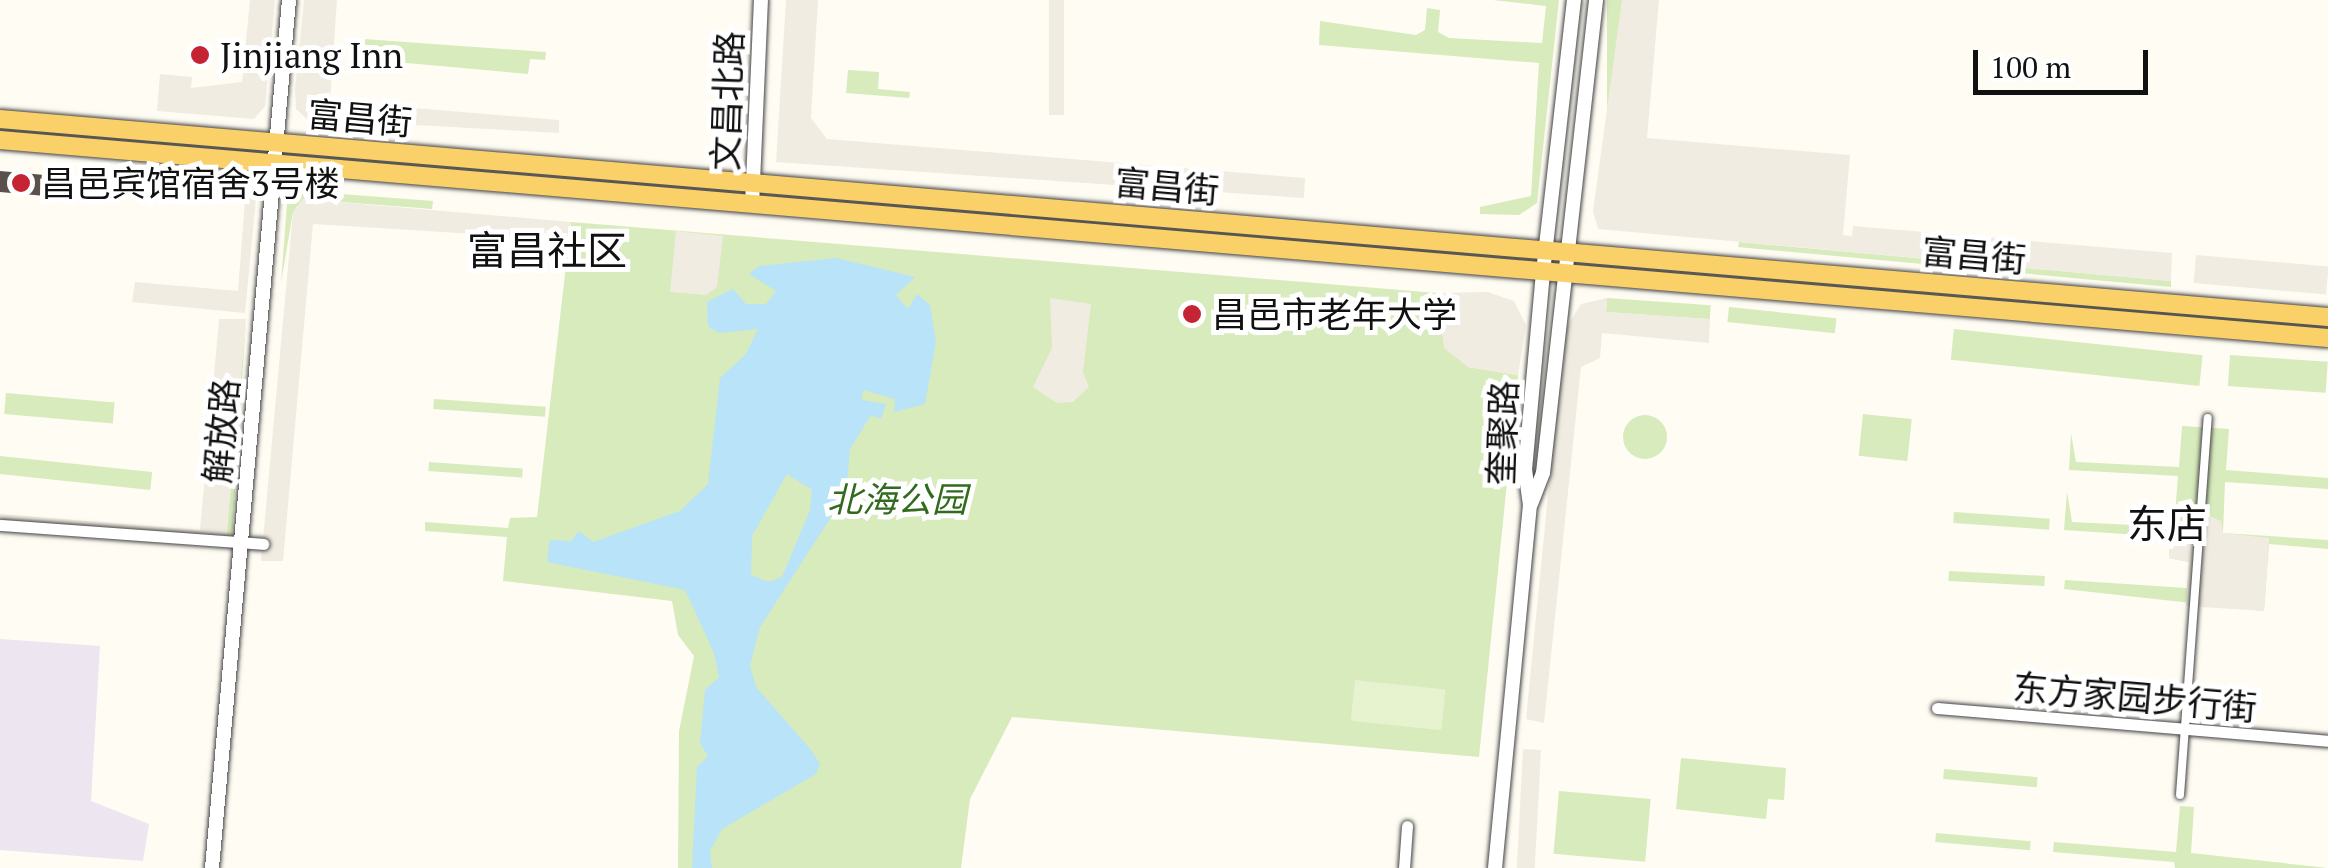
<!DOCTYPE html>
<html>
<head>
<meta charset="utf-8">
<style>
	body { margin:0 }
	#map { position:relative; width:2328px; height:868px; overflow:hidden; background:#fffcf4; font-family:"PT Serif","Noto Sans SC",serif }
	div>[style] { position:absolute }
	.industrial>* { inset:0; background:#ede5ef }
	.green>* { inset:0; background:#d7ebbc; transform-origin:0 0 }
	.round { border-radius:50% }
	.pitch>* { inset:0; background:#e7f2ce; transform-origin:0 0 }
	.plaza>* { inset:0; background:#f1ece1; transform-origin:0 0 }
	.water>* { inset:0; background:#b8e3f8 }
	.building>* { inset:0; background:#5a514d; transform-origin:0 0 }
	.roads { filter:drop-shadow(0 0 2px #444) drop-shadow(0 0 2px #444) }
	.pedestrian>* { height:8px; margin:-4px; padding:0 4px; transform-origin:4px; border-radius:4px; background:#fff }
	.minor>* { height:11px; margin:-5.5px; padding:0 5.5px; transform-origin:5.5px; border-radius:5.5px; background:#fff }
	.tertiary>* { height:14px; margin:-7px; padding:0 7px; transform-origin:7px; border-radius:7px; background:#fff }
	.primary>* { height:18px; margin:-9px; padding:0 9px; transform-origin:9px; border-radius:9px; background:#fad069 }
	.dots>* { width:28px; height:28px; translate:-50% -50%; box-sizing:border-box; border:5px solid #fff; border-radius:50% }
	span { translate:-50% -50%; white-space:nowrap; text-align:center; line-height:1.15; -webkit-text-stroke:10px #fff; paint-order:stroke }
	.poi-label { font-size:35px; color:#111 }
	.left { translate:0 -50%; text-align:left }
	.street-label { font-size:35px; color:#111 }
	.park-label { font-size:35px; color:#326b1e; font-style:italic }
	.quarter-label { font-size:40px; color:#111 }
	.scale { position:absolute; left:1973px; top:50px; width:175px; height:45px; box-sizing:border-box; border:5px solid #111; border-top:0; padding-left:12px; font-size:30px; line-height:35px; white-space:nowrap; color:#111; -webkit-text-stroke:8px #fff; paint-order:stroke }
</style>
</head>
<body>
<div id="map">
	<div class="industrial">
		<i style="clip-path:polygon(0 639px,100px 646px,91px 801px,149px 824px,143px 861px,0 850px)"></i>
	</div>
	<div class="green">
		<i style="clip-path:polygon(1493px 0,1559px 0,1537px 203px,1519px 215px,1480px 214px,1480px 207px,1531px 196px,1539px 63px,1319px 45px,1320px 21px,1416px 35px,1425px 30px,1427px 8px,1440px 10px,1438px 32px,1449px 38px,1542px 43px,1546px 6px)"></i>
		<i style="left:1607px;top:0;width:15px;height:203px"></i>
		<i style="clip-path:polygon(364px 39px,546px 52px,545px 60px,530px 59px,528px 74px,362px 59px)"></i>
		<i style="clip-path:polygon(848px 70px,879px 72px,878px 89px,910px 92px,909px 98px,846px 93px)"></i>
		<i style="clip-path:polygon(288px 190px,433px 201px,432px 209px,303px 199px,293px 212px,281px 283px)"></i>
		<i style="clip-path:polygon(571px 222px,1437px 293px,1438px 320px,1468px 367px,1518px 375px,1479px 757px,1012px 717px,970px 799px,961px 868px,678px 868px,679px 731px,694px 656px,678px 635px,672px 601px,503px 581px,507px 537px,425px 531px,425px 522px,508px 528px,510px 518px,537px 517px)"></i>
		<i style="clip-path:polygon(1739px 242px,2171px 281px,2171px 287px,1738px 247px)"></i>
		<i style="left:1607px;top:298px;width:104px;height:14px;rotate:4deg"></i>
		<i style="left:1729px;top:307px;width:108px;height:15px;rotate:6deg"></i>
		<i style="clip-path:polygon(246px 319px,232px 538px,226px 539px)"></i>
		<i style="left:1954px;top:329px;width:250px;height:31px;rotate:6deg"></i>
		<i style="left:2230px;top:355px;width:98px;height:31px;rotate:4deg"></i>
		<i style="left:6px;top:393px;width:109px;height:21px;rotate:5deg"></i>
		<i style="left:434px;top:399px;width:112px;height:10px;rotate:4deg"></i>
		<i style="left:1863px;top:414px;width:49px;height:42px;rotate:6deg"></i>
		<i class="round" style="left:1623px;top:415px;width:44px;height:44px"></i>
		<i style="clip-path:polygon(2182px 426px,2229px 429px,2226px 470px,2328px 478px,2328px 489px,2225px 482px,2223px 533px,2328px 540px,2328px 549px,2269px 544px,2264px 611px,2064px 589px,2065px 580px,2187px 588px,2189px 562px,2169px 558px,2170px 537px,2064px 530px,2067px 492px,2072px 522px,2174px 527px,2178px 476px,2069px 470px,2071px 433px,2076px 462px,2179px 467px)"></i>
		<i style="left:0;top:456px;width:153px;height:18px;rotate:6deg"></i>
		<i style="left:429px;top:462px;width:94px;height:9px;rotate:4deg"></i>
		<i style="left:1954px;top:512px;width:96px;height:11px;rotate:4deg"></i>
		<i style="left:1949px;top:571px;width:96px;height:10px;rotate:3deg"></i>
		<i style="clip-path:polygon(1681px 758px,1786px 768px,1784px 800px,1768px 799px,1766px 819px,1676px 809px)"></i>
		<i style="left:1944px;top:769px;width:94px;height:10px;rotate:5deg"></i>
		<i style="left:1559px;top:791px;width:92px;height:63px;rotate:5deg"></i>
		<i style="clip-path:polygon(2180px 806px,2194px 807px,2191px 853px,2328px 868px,2175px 868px,2174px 862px,2053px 852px,2054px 842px,2176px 852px)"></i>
		<i style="left:1936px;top:833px;width:95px;height:9px;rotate:5deg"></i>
	</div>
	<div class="pitch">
		<i style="left:1355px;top:680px;width:91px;height:41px;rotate:6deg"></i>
	</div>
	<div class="plaza">
		<i style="clip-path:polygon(250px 0,275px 0,265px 106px,254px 119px,157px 111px,160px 74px,192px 77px,191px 88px,242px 82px)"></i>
		<i style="clip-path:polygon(304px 0,337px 0,330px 101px,559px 120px,559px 133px,307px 119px,296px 109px,295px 90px)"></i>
		<i style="clip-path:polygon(786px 0,818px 0,811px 118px,827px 139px,1305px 178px,1304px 198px,776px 162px)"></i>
		<i style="left:1049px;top:0;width:15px;height:115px"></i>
		<i style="clip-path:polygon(1622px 0,1659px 0,1647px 138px,1850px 155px,1843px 235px,1852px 236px,1853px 226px,2172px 253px,2171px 281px,1598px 229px,1593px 211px)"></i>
		<i style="clip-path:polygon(158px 171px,242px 178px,257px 188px,245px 313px,132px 302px,135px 282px,238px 291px,245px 200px,156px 192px)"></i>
		<i style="clip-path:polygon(303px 199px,571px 222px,568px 240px,313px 224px,283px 561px,261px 561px,293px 212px)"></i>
		<i style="clip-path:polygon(676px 231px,723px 236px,717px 287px,706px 295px,670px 292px)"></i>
		<i style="left:2196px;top:255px;width:133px;height:28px;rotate:5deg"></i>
		<i style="clip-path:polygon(1488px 292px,1514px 301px,1526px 325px,1518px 375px,1468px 367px,1444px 348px,1437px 293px)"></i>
		<i style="clip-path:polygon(1050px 298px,1091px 304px,1083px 372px,1089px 387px,1073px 402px,1057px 403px,1033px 387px,1052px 348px)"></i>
		<i style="clip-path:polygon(1607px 298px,1606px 312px,1710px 319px,1709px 343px,1602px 333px,1600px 358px,1581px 367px,1544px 723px,1526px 719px,1564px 332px,1581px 304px)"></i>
		<i style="clip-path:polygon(219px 319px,246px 319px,226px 539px,0 521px,0 514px,200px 530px)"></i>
		<i style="clip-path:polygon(2205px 514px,2221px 521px,2223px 533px,2269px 538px,2264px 611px,2186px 606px,2189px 562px,2169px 558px,2171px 530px)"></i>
		<i style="left:1523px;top:749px;width:18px;height:120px;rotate:3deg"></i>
	</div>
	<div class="water">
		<i style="clip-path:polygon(evenodd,836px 258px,915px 277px,896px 295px,908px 309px,917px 294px,930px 305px,936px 342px,925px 404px,894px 412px,895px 399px,863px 390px,862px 400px,886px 404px,881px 419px,871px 415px,850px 449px,846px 494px,760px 627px,750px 666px,756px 687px,811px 750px,820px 764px,816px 774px,722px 829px,710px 851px,712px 868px,692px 868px,697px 767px,708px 756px,700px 743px,705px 690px,719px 677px,714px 653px,685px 590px,547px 562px,550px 540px,571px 541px,579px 531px,593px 542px,680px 511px,708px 484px,720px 378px,746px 354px,758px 329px,719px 333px,708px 326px,707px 302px,733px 289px,746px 304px,766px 304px,776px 291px,749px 274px,759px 266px,836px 258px,787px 474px,812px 490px,810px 510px,782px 577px,768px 582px,751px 575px,752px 536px,787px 474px)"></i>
	</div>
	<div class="building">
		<i style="left:0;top:171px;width:42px;height:21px;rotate:5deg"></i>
	</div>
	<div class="roads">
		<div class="pedestrian">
			<i style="left:2180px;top:795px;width:378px;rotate:-85.8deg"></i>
		</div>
		<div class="minor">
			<i style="left:0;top:525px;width:264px;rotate:4.1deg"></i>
			<i style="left:1937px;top:708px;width:392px;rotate:4.8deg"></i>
			<i style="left:1404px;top:868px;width:42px;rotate:-85.9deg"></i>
		</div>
		<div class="tertiary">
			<i style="left:752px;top:205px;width:205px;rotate:-87.5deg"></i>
			<i style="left:1531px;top:504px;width:33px;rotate:-69deg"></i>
			<i style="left:1543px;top:473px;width:476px;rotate:-83.6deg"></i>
			<i style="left:212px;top:868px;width:871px;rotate:-84.93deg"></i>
			<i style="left:1495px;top:868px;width:365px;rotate:-84.5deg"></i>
			<i style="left:1530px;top:505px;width:35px;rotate:-98deg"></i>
			<i style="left:1525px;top:470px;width:199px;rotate:-84.8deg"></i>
			<i style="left:1543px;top:272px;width:274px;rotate:-83.5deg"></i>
		</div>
		<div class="primary">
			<i style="left:0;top:119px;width:2336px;rotate:4.86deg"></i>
			<i style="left:0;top:140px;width:2336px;rotate:4.86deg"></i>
		</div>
	</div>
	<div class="dots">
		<i style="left:200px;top:55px;background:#c52433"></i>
		<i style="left:21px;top:183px;background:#c52433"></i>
		<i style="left:1192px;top:314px;background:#c52433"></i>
	</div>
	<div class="poi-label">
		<span class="left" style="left:220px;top:55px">Jinjiang Inn</span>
		<span class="left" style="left:41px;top:183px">昌邑宾馆宿舍3号楼</span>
		<span class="left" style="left:1212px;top:314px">昌邑市老年大学</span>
	</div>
	<div class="street-label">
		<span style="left:727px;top:101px;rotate:-88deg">文昌北路</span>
		<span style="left:360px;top:118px;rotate:5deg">富昌街</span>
		<span style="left:1167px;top:186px;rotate:5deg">富昌街</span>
		<span style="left:1974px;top:255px;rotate:5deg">富昌街</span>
		<span style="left:221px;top:431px;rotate:-85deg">解放路</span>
		<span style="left:1502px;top:433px;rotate:-88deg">奎聚路</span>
		<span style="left:2135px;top:697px;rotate:5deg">东方家园步行街</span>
	</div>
	<div class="park-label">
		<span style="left:897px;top:499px">北海公园</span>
	</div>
	<div class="quarter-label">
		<span style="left:547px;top:250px">富昌社区</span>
		<span style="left:2167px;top:523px">东店</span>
	</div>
	<div class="scale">100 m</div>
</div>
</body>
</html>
